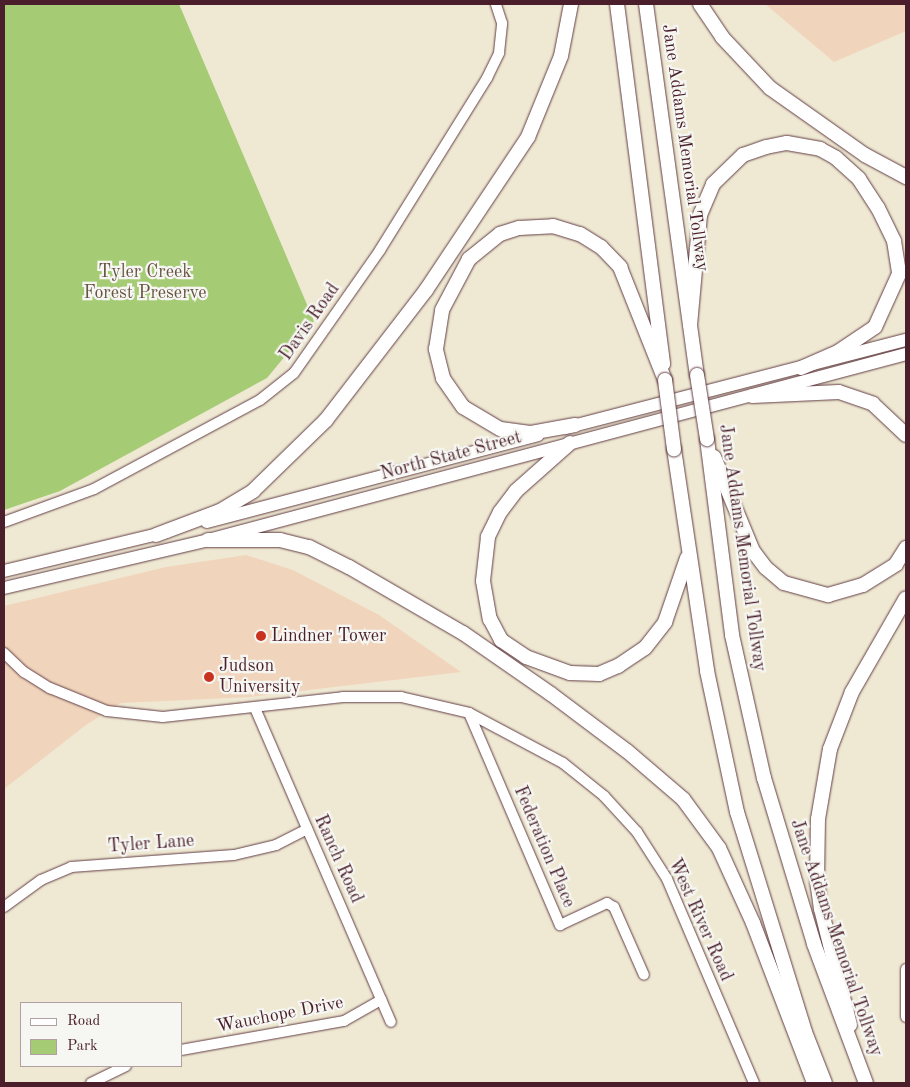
<!DOCTYPE html>
<html>
<head>
<meta charset="utf-8">
<style>
	body { margin:0 }
	#map { position:relative; width:910px; height:1087px; overflow:hidden; background:#efe9d3; font-family:"Old Standard TT",serif }
	div>[style] { position:absolute }
	.built>* { inset:0; background:#f0d5bc }
	.green>* { inset:0; background:#a6cb75 }
	.roads { filter:drop-shadow(0 0 1px #633d44) drop-shadow(0 0 1px #633d44) }
	.minor>* { height:10px; margin:-5px; padding:0 5px; transform-origin:5px; border-radius:5px; background:#fff }
	.major>* { height:12px; margin:-6px; padding:0 6px; transform-origin:6px; border-radius:6px; background:#fff }
	.highway>* { height:14px; margin:-7px; padding:0 7px; transform-origin:7px; border-radius:7px; background:#fff }
	.bridges { filter:drop-shadow(0 0 1px #633d44) drop-shadow(0 0 1px #633d44) }
	.highway-bridge>* { height:14px; margin:-7px; padding:0 7px; transform-origin:7px; border-radius:7px; background:#fff }
	.dots>* { width:14px; height:14px; translate:-50% -50%; box-sizing:border-box; border:2px solid #f6f6f2; border-radius:50% }
	span { translate:-50% -50%; white-space:nowrap; text-align:center; line-height:1.15; -webkit-text-stroke:4.5px #f6f6f2; paint-order:stroke }
	.street-label { font-size:18px; color:#4a1f2b }
	.park-label { font-size:18px; color:#665341 }
	.poi-label { font-size:18px; color:#4a1f2b }
	.left { translate:0 -50%; text-align:left }
	.frame { position:absolute; inset:0; border:5px solid #4a1f2b; pointer-events:none }
	.legend { position:absolute; left:20px; top:1002px; width:162px; height:65px; box-sizing:border-box; background:#f6f6f2; border:1px solid #b1a0a2; margin:0; padding:6px 9px; list-style:none; font-size:15px; color:#4a1f2b }
	.legend li { display:flex; align-items:center; gap:10px; height:25px }
	.legend b { width:25px; border:1px solid #b1a0a2 }
</style>
</head>
<body>
<div id="map">
	<div class="built">
		<i style="clip-path:polygon(765px 4px,906px 4px,906px 31px,834px 62px)"></i>
		<i style="clip-path:polygon(246px 555px,293px 570px,379px 615px,461px 672px,250px 697px,121px 703px,86px 725px,4px 789px,4px 606px,166px 567px)"></i>
	</div>
	<div class="green">
		<i style="clip-path:polygon(4px 4px,179px 4px,314px 321px,267px 378px,60px 491px,4px 510px)"></i>
	</div>
	<div class="roads">
		<div class="minor">
			<i style="left:4px;top:522px;width:96px;rotate:-20.1deg"></i>
			<i style="left:94px;top:489px;width:188px;rotate:-28.2deg"></i>
			<i style="left:260px;top:400px;width:43px;rotate:-38.5deg"></i>
			<i style="left:294px;top:373px;width:150px;rotate:-55deg"></i>
			<i style="left:380px;top:250px;width:203px;rotate:-58.1deg"></i>
			<i style="left:487px;top:78px;width:28px;rotate:-64deg"></i>
			<i style="left:499px;top:53px;width:30px;rotate:-84deg"></i>
			<i style="left:502px;top:23px;width:20px;rotate:-108deg"></i>
			<i style="left:4px;top:653px;width:28px;rotate:44deg"></i>
			<i style="left:24px;top:672px;width:31px;rotate:32deg"></i>
			<i style="left:50px;top:688px;width:61px;rotate:22deg"></i>
			<i style="left:107px;top:711px;width:56px;rotate:6.1deg"></i>
			<i style="left:163px;top:717px;width:181px;rotate:-6.3deg"></i>
			<i style="left:343px;top:697px;width:58px"></i>
			<i style="left:401px;top:697px;width:70px;rotate:13.2deg"></i>
			<i style="left:469px;top:713px;width:106px;rotate:28deg"></i>
			<i style="left:563px;top:763px;width:53px;rotate:38.8deg"></i>
			<i style="left:604px;top:796px;width:49px;rotate:47.5deg"></i>
			<i style="left:637px;top:832px;width:56px;rotate:57.4deg"></i>
			<i style="left:667px;top:879px;width:222px;rotate:66.9deg"></i>
			<i style="left:255px;top:708px;width:342px;rotate:66.6deg"></i>
			<i style="left:469px;top:713px;width:231px;rotate:66.8deg"></i>
			<i style="left:560px;top:925px;width:52px;rotate:-25.1deg"></i>
			<i style="left:607px;top:903px;width:8px;rotate:30deg"></i>
			<i style="left:614px;top:907px;width:74px;rotate:66.2deg"></i>
			<i style="left:4px;top:907px;width:46px;rotate:-36.1deg"></i>
			<i style="left:41px;top:880px;width:33px;rotate:-23deg"></i>
			<i style="left:71px;top:867px;width:163px;rotate:-4.2deg"></i>
			<i style="left:234px;top:855px;width:43px;rotate:-13.4deg"></i>
			<i style="left:276px;top:845px;width:35px;rotate:-27deg"></i>
			<i style="left:906px;top:969px;width:48px;rotate:90deg"></i>
			<i style="left:181px;top:1050px;width:166px;rotate:-10.1deg"></i>
			<i style="left:344px;top:1021px;width:43px;rotate:-29.6deg"></i>
			<i style="left:91px;top:1083px;width:39px;rotate:-26deg"></i>
		</div>
		<div class="major">
			<i style="left:565px;top:428px;width:352px;rotate:-14.5deg"></i>
			<i style="left:207px;top:522px;width:342px;rotate:-14.7deg"></i>
			<i style="left:4px;top:571px;width:167px;rotate:-13.5deg"></i>
			<i style="left:4px;top:588px;width:210px;rotate:-13.2deg"></i>
			<i style="left:208px;top:540px;width:722px;rotate:-14.92deg"></i>
		</div>
		<div class="highway">
			<i style="left:617px;top:4px;width:363px;rotate:82.7deg"></i>
			<i style="left:646px;top:4px;width:374px;rotate:82.2deg"></i>
			<i style="left:700px;top:4px;width:40px;rotate:56deg"></i>
			<i style="left:722px;top:37px;width:70px;rotate:46.7deg"></i>
			<i style="left:770px;top:88px;width:116px;rotate:35.2deg"></i>
			<i style="left:865px;top:155px;width:47px;rotate:28.2deg"></i>
			<i style="left:690px;top:325px;width:110px;rotate:-84.8deg"></i>
			<i style="left:700px;top:215px;width:34px;rotate:-67deg"></i>
			<i style="left:713px;top:184px;width:42px;rotate:-44deg"></i>
			<i style="left:743px;top:155px;width:24px;rotate:-19deg"></i>
			<i style="left:766px;top:147px;width:21px;rotate:-11deg"></i>
			<i style="left:787px;top:143px;width:34px;rotate:10deg"></i>
			<i style="left:820px;top:149px;width:18px;rotate:29deg"></i>
			<i style="left:836px;top:158px;width:31px;rotate:42deg"></i>
			<i style="left:859px;top:179px;width:35px;rotate:57deg"></i>
			<i style="left:878px;top:208px;width:37px;rotate:64deg"></i>
			<i style="left:894px;top:241px;width:33px;rotate:81deg"></i>
			<i style="left:899px;top:274px;width:58px;rotate:114.4deg"></i>
			<i style="left:875px;top:327px;width:45px;rotate:146deg"></i>
			<i style="left:838px;top:352px;width:40px;rotate:156.6deg"></i>
			<i style="left:752px;top:396px;width:87px;rotate:-2.6deg"></i>
			<i style="left:839px;top:392px;width:36px;rotate:19deg"></i>
			<i style="left:873px;top:404px;width:45px;rotate:43.2deg"></i>
			<i style="left:575px;top:425px;width:46px;rotate:169.9deg"></i>
			<i style="left:530px;top:433px;width:30px;rotate:-172deg"></i>
			<i style="left:500px;top:429px;width:43px;rotate:-149.3deg"></i>
			<i style="left:463px;top:407px;width:35px;rotate:-125deg"></i>
			<i style="left:443px;top:378px;width:30px;rotate:-104deg"></i>
			<i style="left:436px;top:349px;width:39px;rotate:-81deg"></i>
			<i style="left:442px;top:310px;width:58px;rotate:-62.1deg"></i>
			<i style="left:469px;top:259px;width:40px;rotate:-39deg"></i>
			<i style="left:500px;top:234px;width:20px;rotate:-18deg"></i>
			<i style="left:519px;top:228px;width:34px;rotate:-3deg"></i>
			<i style="left:553px;top:226px;width:28px;rotate:17deg"></i>
			<i style="left:580px;top:234px;width:25px;rotate:32deg"></i>
			<i style="left:601px;top:247px;width:28px;rotate:46deg"></i>
			<i style="left:620px;top:267px;width:122px;rotate:68.3deg"></i>
			<i style="left:707px;top:439px;width:198px;rotate:82.7deg"></i>
			<i style="left:732px;top:635px;width:147px;rotate:77.4deg"></i>
			<i style="left:764px;top:778px;width:173px;rotate:73.2deg"></i>
			<i style="left:814px;top:944px;width:148px;rotate:69.5deg"></i>
			<i style="left:570px;top:443px;width:72px;rotate:138.4deg"></i>
			<i style="left:516px;top:491px;width:26px;rotate:127deg"></i>
			<i style="left:500px;top:512px;width:28px;rotate:116deg"></i>
			<i style="left:488px;top:537px;width:44px;rotate:96.5deg"></i>
			<i style="left:483px;top:581px;width:39px;rotate:80deg"></i>
			<i style="left:490px;top:619px;width:24px;rotate:62deg"></i>
			<i style="left:501px;top:640px;width:30px;rotate:34deg"></i>
			<i style="left:526px;top:657px;width:47px;rotate:20deg"></i>
			<i style="left:570px;top:673px;width:29px;rotate:2deg"></i>
			<i style="left:599px;top:674px;width:21px;rotate:-23deg"></i>
			<i style="left:618px;top:666px;width:32px;rotate:-34deg"></i>
			<i style="left:645px;top:648px;width:33px;rotate:-52deg"></i>
			<i style="left:665px;top:622px;width:68px;rotate:-71deg"></i>
			<i style="left:674px;top:449px;width:224px;rotate:81.5deg"></i>
			<i style="left:707px;top:671px;width:144px;rotate:78deg"></i>
			<i style="left:737px;top:812px;width:230px;rotate:72.8deg"></i>
			<i style="left:805px;top:1032px;width:55px;rotate:68.6deg"></i>
			<i style="left:714px;top:457px;width:102px;rotate:67.5deg"></i>
			<i style="left:753px;top:551px;width:21px;rotate:53deg"></i>
			<i style="left:766px;top:568px;width:23px;rotate:40deg"></i>
			<i style="left:784px;top:583px;width:46px;rotate:15.3deg"></i>
			<i style="left:828px;top:595px;width:36px;rotate:-16deg"></i>
			<i style="left:863px;top:585px;width:39px;rotate:-32deg"></i>
			<i style="left:896px;top:564px;width:19px;rotate:-58deg"></i>
			<i style="left:156px;top:535px;width:68px;rotate:-20.6deg"></i>
			<i style="left:220px;top:511px;width:39px;rotate:-31deg"></i>
			<i style="left:253px;top:491px;width:102px;rotate:-44.2deg"></i>
			<i style="left:326px;top:420px;width:164px;rotate:-52.4deg"></i>
			<i style="left:426px;top:290px;width:184px;rotate:-56.3deg"></i>
			<i style="left:528px;top:137px;width:87px;rotate:-67.8deg"></i>
			<i style="left:561px;top:56px;width:53px;rotate:-79.1deg"></i>
			<i style="left:208px;top:540px;width:72px"></i>
			<i style="left:280px;top:540px;width:30px;rotate:14deg"></i>
			<i style="left:309px;top:547px;width:45px;rotate:26.6deg"></i>
			<i style="left:349px;top:567px;width:132px;rotate:30.1deg"></i>
			<i style="left:463px;top:633px;width:107px;rotate:34.7deg"></i>
			<i style="left:551px;top:694px;width:95px;rotate:36.9deg"></i>
			<i style="left:627px;top:751px;width:74px;rotate:40.6deg"></i>
			<i style="left:683px;top:799px;width:61px;rotate:53.7deg"></i>
			<i style="left:719px;top:848px;width:82px;rotate:65.6deg"></i>
			<i style="left:753px;top:923px;width:171px;rotate:69.1deg"></i>
			<i style="left:850px;top:1025px;width:120px;rotate:-104deg"></i>
			<i style="left:821px;top:909px;width:28px;rotate:-98deg"></i>
			<i style="left:817px;top:881px;width:62px;rotate:-89.1deg"></i>
			<i style="left:818px;top:819px;width:71px;rotate:-80.3deg"></i>
			<i style="left:830px;top:749px;width:61px;rotate:-68.9deg"></i>
			<i style="left:852px;top:692px;width:108px;rotate:-60.1deg"></i>
		</div>
	</div>
	<div class="bridges">
		<div class="highway-bridge">
			<i style="left:697px;top:375px;width:65px;rotate:81.1deg"></i>
			<i style="left:665px;top:380px;width:70px;rotate:82.6deg"></i>
		</div>
	</div>
	<div class="dots">
		<i style="left:261px;top:636px;background:#c8321e"></i>
		<i style="left:209px;top:677px;background:#c8321e"></i>
	</div>
	<div class="street-label">
		<span style="left:685px;top:148px;rotate:82deg">Jane Addams Memorial Tollway</span>
		<span style="left:310px;top:322px;rotate:-55deg">Davis Road</span>
		<span style="left:451px;top:456px;rotate:-15deg">North State Street</span>
		<span style="left:742px;top:548px;rotate:82deg">Jane Addams Memorial Tollway</span>
		<span style="left:151px;top:844px;rotate:-4deg">Tyler Lane</span>
		<span style="left:544px;top:847px;rotate:67deg">Federation Place</span>
		<span style="left:338px;top:859px;rotate:66deg">Ranch Road</span>
		<span style="left:700px;top:920px;rotate:66deg">West River Road</span>
		<span style="left:836px;top:938px;rotate:71deg">Jane Addams Memorial Tollway</span>
		<span style="left:280px;top:1015px;rotate:-11deg">Wauchope Drive</span>
	</div>
	<div class="park-label">
		<span style="left:145px;top:283px">Tyler Creek<br>Forest Preserve</span>
	</div>
	<div class="poi-label">
		<span class="left" style="left:271px;top:636px">Lindner Tower</span>
		<span class="left" style="left:219px;top:677px">Judson<br>University</span>
	</div>
	<div class="frame"></div>
	<ul class="legend">
	<li><b style="height:6px;background:#fff"></b>Road</li>
	<li><b style="height:14px;background:#a6cb75"></b>Park</li>
	</ul>
</div>
</body>
</html>
